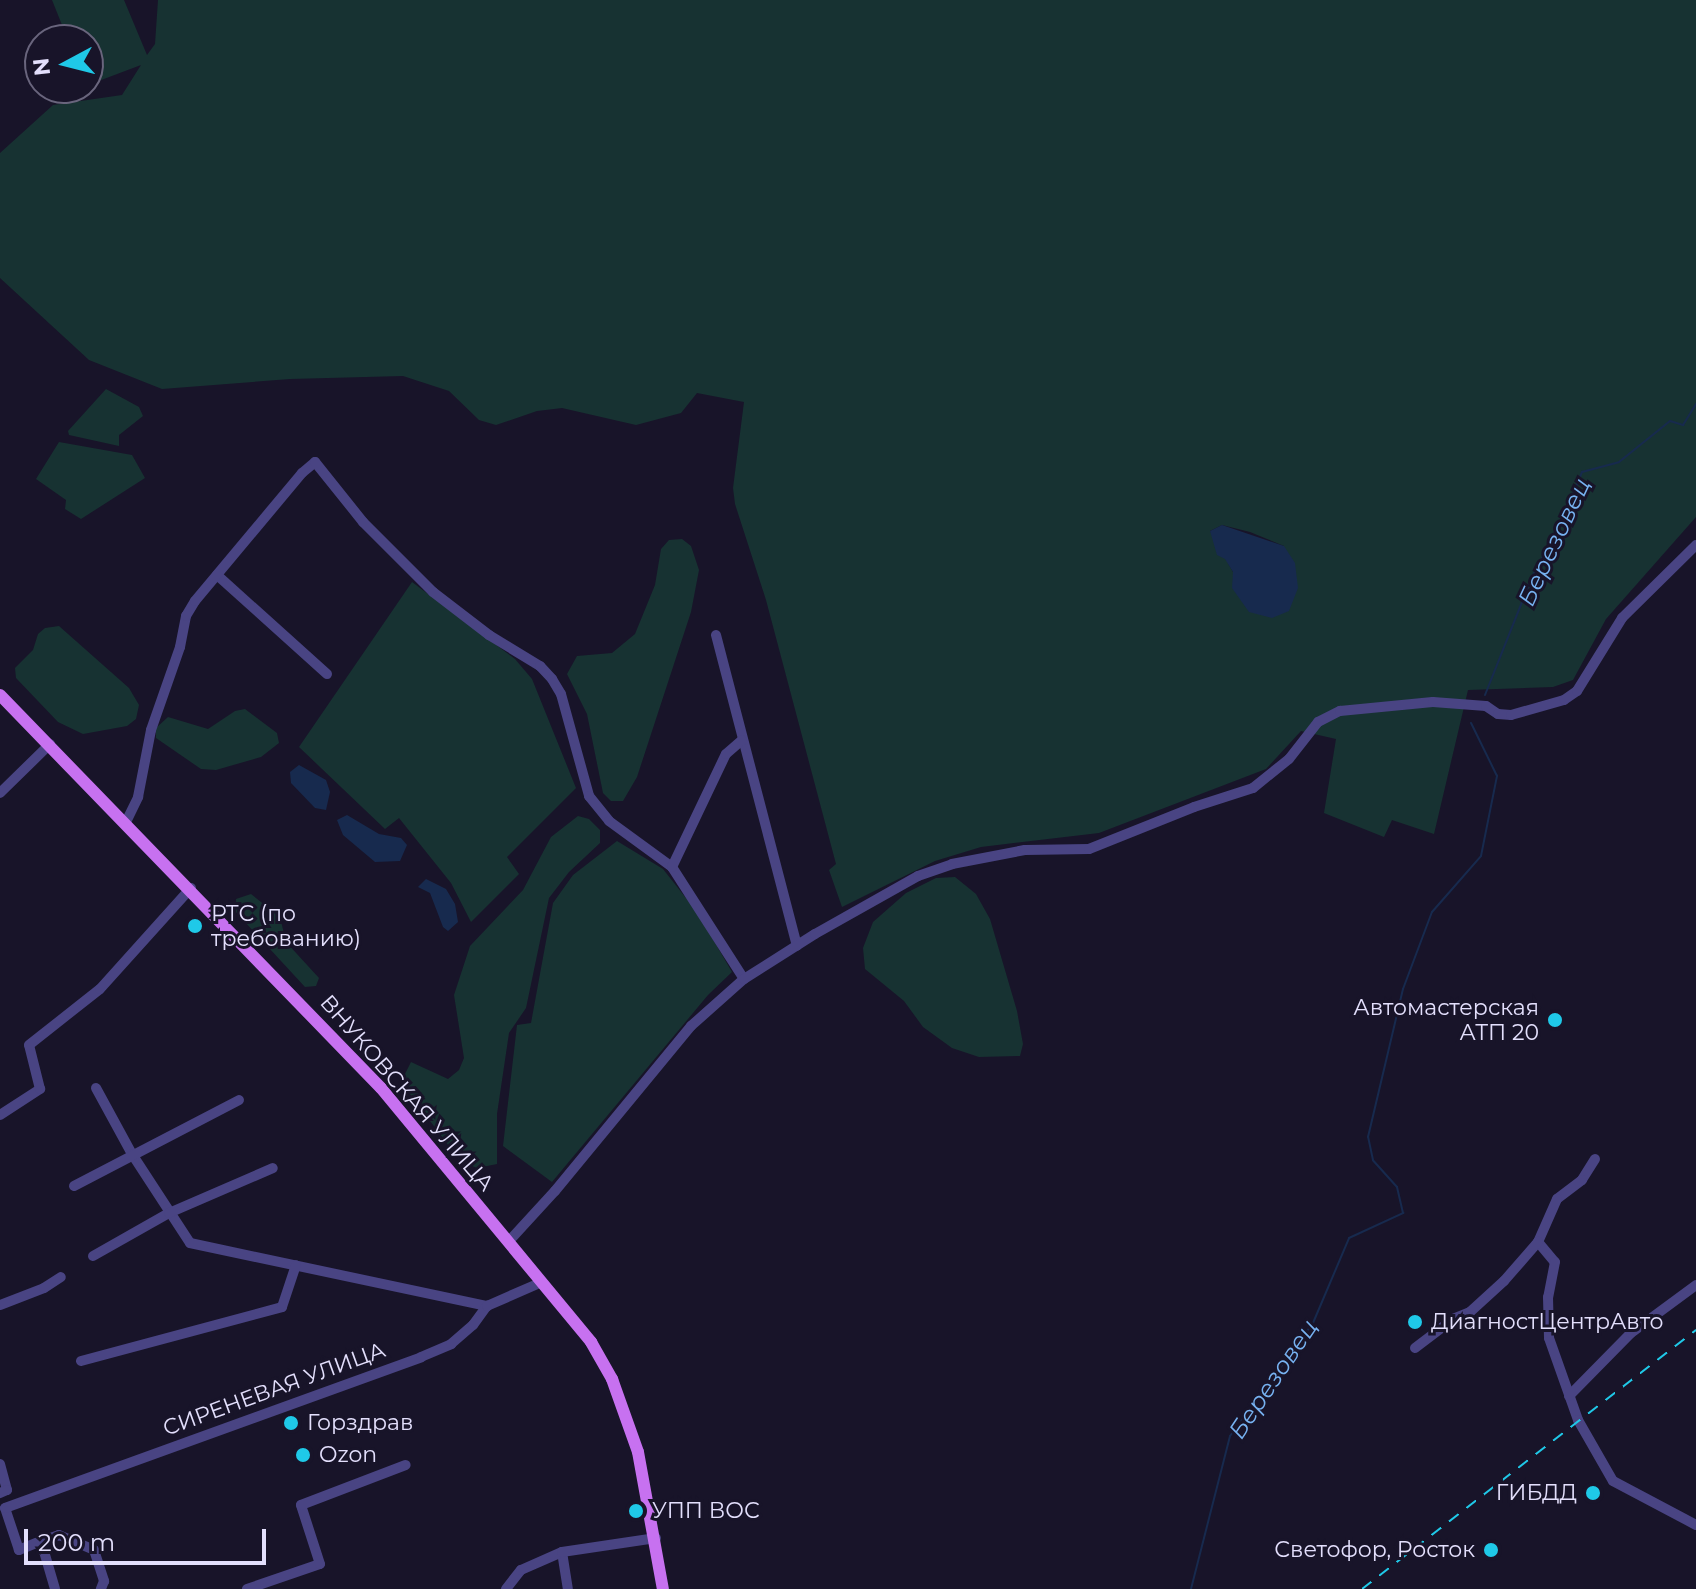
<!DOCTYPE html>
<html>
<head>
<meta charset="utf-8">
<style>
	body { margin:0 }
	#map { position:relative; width:1696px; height:1589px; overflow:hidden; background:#181429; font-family:Montserrat,sans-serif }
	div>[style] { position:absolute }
	.green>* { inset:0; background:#173232 }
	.water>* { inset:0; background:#172a4e }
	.stream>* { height:2px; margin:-1px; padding:0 1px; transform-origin:1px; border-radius:1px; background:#172a4e }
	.minor>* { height:10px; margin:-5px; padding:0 5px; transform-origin:5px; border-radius:5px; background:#494483 }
	.major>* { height:12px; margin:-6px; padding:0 6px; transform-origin:6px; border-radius:6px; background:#c771f0 }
	.rail>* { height:2px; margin-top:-1px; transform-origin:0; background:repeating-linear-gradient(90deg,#1fc9e8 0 12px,transparent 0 22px) }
	.dots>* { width:22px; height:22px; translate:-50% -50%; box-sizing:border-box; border:4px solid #181429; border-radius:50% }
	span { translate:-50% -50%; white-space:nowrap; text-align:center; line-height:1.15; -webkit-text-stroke:6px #181429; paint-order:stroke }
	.poi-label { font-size:22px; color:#e3dffc }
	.left { translate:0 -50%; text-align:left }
	.right { translate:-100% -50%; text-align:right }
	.street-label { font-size:22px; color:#e3dffc }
	.water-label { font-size:24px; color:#77b2f1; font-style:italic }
	.north { position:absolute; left:24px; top:24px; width:80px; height:80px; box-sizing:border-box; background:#181429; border:2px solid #69657d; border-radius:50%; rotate:263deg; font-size:22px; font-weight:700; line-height:32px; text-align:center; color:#e3dffc }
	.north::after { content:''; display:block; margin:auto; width:28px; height:36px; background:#1fc9e8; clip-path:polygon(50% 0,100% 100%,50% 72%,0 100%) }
	.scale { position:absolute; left:24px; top:1529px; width:242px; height:36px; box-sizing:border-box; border:4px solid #e3dffc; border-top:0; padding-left:10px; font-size:24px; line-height:28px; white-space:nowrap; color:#e3dffc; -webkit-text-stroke:6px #181429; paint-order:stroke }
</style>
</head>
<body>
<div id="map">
	<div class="green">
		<i style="clip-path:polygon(evenodd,52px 0,124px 0,147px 55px,155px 44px,158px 0,1696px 0,1696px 517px,1606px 619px,1573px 680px,1553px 687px,1468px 690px,1434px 834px,1392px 820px,1384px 837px,1324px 813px,1336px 739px,1301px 731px,1266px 769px,1099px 833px,981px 847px,935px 861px,842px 907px,829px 870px,836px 864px,766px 600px,735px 504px,733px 488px,744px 402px,697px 393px,681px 413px,636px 425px,562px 408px,537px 411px,496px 425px,479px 420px,449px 391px,403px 376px,290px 379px,162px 389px,89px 360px,0 278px,0 153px,53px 105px,122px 95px,141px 65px,88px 85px,88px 40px,68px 40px,52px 0,1222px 525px,1250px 532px,1284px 546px,1233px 572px,1210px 531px,1222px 525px)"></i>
		<i style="clip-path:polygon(106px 389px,139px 407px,143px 416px,119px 435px,119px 446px,69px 435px,68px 431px)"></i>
		<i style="clip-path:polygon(59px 442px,132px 455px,145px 478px,81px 519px,65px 509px,66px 500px,36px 479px)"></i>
		<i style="clip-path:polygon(682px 539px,691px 546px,699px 570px,691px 612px,637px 777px,623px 801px,611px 801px,603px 793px,587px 714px,567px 674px,577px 656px,612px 653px,635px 634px,655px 585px,661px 549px,669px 540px)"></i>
		<i style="clip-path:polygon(412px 582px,515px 659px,532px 679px,576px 788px,507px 857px,519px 874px,471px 922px,451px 883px,399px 818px,385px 829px,299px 747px)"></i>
		<i style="clip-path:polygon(59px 626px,129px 688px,139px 705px,136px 719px,127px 726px,83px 734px,58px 722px,16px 678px,15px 668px,33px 650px,38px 634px,45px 628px)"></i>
		<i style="clip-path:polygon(245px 709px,277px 733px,279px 743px,261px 757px,216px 770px,201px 769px,156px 738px,156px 728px,168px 717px,208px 729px,235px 711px)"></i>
		<i style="clip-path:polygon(578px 816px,589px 819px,600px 830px,600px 843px,569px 872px,549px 898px,526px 1008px,509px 1033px,497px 1114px,497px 1164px,477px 1168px,460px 1161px,401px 1082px,411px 1062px,448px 1079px,459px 1070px,464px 1058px,454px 995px,470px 946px,523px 890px,551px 837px)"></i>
		<i style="clip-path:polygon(617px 841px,663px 869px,697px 912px,732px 972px,708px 995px,552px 1182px,503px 1146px,517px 1025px,531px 1023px,553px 903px,573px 875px)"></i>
		<i style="clip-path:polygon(955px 877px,976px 894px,990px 919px,1017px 1011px,1023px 1044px,1020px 1056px,979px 1057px,952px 1048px,923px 1027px,904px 1001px,865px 969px,863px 948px,873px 922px,906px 893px,936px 878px)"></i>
		<i style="clip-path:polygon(251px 894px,280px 917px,286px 942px,319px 978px,316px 986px,305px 987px,233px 909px,236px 899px)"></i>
	</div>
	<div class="water">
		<i style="clip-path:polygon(1222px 525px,1284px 546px,1295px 563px,1298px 588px,1289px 611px,1272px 618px,1249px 612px,1232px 588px,1233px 572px,1225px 559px,1217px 555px,1210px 531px)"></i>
		<i style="clip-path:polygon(299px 765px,326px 780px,330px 792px,326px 810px,315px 808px,291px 783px,290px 772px)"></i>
		<i style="clip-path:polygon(347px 815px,379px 834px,401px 838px,407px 845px,400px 861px,375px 862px,343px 835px,337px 820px)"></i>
		<i style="clip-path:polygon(426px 879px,446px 889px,455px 904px,458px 922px,448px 931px,443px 927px,430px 893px,418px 887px)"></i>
	</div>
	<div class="stream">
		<i style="left:1485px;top:695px;width:127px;rotate:-68.3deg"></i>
		<i style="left:1532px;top:577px;width:66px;rotate:-61.9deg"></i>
		<i style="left:1563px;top:519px;width:51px;rotate:-68deg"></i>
		<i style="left:1582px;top:472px;width:38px;rotate:-15deg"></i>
		<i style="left:1619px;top:462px;width:65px;rotate:-38.8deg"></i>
		<i style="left:1670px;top:421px;width:14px;rotate:17deg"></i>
		<i style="left:1683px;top:425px;width:25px;rotate:-58deg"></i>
		<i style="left:1191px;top:1589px;width:158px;rotate:-75.7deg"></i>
		<i style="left:1230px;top:1436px;width:140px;rotate:-53.7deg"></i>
		<i style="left:1313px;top:1323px;width:92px;rotate:-67deg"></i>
		<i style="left:1349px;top:1238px;width:60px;rotate:-24.8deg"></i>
		<i style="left:1403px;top:1213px;width:27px;rotate:-103deg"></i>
		<i style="left:1397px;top:1187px;width:36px;rotate:-132deg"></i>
		<i style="left:1373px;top:1160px;width:24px;rotate:-102deg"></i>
		<i style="left:1368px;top:1137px;width:152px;rotate:-76.7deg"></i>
		<i style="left:1403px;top:989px;width:82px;rotate:-69.4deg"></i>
		<i style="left:1432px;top:912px;width:74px;rotate:-48.8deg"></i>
		<i style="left:1481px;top:856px;width:82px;rotate:-78.7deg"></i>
		<i style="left:1497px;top:776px;width:59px;rotate:-116.1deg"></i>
	</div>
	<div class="minor">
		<i style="left:217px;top:575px;width:148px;rotate:42deg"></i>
		<i style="left:716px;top:635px;width:321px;rotate:75.4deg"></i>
		<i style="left:0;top:793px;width:70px;rotate:-44.4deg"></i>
		<i style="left:126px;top:822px;width:28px;rotate:-64deg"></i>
		<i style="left:138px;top:797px;width:68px;rotate:-79deg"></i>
		<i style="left:151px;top:730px;width:88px;rotate:-70.7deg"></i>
		<i style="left:180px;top:647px;width:32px;rotate:-79deg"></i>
		<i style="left:186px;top:616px;width:17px;rotate:-59deg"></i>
		<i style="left:195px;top:601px;width:167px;rotate:-50.1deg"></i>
		<i style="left:302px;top:473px;width:17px;rotate:-40deg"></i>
		<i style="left:315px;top:462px;width:77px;rotate:51.3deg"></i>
		<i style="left:363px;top:522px;width:99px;rotate:45deg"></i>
		<i style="left:433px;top:592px;width:71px;rotate:37.5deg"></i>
		<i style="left:489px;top:635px;width:60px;rotate:31.3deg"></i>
		<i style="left:540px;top:666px;width:18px;rotate:47deg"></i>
		<i style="left:552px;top:679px;width:17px;rotate:59deg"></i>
		<i style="left:561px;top:694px;width:106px;rotate:74.6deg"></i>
		<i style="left:589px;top:796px;width:32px;rotate:51deg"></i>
		<i style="left:609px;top:821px;width:78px;rotate:36.1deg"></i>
		<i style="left:672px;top:867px;width:133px;rotate:57.3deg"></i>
		<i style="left:672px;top:867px;width:125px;rotate:-64.5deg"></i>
		<i style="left:726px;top:754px;width:21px;rotate:-41deg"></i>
		<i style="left:96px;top:1088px;width:75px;rotate:61.4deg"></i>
		<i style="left:132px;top:1154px;width:106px;rotate:56.9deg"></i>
		<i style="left:190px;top:1243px;width:304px;rotate:12deg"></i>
		<i style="left:0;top:1115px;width:48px;rotate:-33deg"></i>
		<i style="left:40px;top:1089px;width:45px;rotate:-104deg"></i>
		<i style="left:29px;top:1045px;width:90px;rotate:-38.3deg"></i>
		<i style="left:100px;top:989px;width:136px;rotate:-48deg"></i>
		<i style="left:1595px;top:1159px;width:25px;rotate:122deg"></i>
		<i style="left:1582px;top:1180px;width:31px;rotate:143deg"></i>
		<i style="left:1557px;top:1199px;width:47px;rotate:113.8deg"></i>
		<i style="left:1538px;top:1242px;width:26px;rotate:50deg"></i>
		<i style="left:1555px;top:1262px;width:36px;rotate:101deg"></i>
		<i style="left:1548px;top:1297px;width:41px;rotate:88.6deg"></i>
		<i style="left:1549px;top:1338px;width:87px;rotate:70.5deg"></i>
		<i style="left:1578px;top:1420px;width:70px;rotate:60.2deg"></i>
		<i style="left:1613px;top:1481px;width:94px;rotate:27.9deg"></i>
		<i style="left:74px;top:1186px;width:186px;rotate:-27.5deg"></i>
		<i style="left:509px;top:1241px;width:68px;rotate:-47.4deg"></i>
		<i style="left:555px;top:1191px;width:214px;rotate:-50.5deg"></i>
		<i style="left:691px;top:1026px;width:71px;rotate:-41.6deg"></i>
		<i style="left:744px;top:979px;width:84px;rotate:-32.4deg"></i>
		<i style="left:815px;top:934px;width:118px;rotate:-29.4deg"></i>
		<i style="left:918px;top:876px;width:36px;rotate:-19deg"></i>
		<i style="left:952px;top:864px;width:74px;rotate:-10.9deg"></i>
		<i style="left:1025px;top:850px;width:64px;rotate:-0.9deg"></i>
		<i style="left:1089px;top:849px;width:113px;rotate:-21.8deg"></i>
		<i style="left:1194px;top:807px;width:62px;rotate:-17.9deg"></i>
		<i style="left:1253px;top:788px;width:46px;rotate:-38.9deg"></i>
		<i style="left:1289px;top:759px;width:47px;rotate:-51.9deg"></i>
		<i style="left:1318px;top:722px;width:25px;rotate:-27deg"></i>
		<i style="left:1340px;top:711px;width:93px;rotate:-5.5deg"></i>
		<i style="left:1433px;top:702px;width:53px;rotate:4.3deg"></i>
		<i style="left:1486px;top:706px;width:14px;rotate:34deg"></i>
		<i style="left:1498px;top:714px;width:13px;rotate:4deg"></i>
		<i style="left:1511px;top:715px;width:55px;rotate:-15.8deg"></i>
		<i style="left:1564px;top:700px;width:16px;rotate:-35deg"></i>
		<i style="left:1577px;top:691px;width:86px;rotate:-58.3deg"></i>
		<i style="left:1622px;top:618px;width:104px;rotate:-44.6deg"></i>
		<i style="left:93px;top:1256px;width:87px;rotate:-29.5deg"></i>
		<i style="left:169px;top:1213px;width:113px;rotate:-23.4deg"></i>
		<i style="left:0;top:1305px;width:47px;rotate:-21.1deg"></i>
		<i style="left:44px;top:1288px;width:20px;rotate:-33deg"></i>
		<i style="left:1415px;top:1348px;width:48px;rotate:-37.3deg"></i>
		<i style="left:1453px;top:1319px;width:18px;rotate:-22deg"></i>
		<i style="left:1470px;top:1312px;width:46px;rotate:-42.4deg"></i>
		<i style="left:1504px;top:1281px;width:52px;rotate:-48.9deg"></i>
		<i style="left:81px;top:1361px;width:208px;rotate:-15deg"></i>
		<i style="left:282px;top:1307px;width:44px;rotate:-71.6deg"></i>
		<i style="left:1569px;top:1396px;width:88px;rotate:-45.5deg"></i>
		<i style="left:1631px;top:1333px;width:81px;rotate:-36.4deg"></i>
		<i style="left:0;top:1464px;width:27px;rotate:75deg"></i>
		<i style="left:7px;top:1490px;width:8px;rotate:157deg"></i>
		<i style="left:41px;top:1541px;width:19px;rotate:-18deg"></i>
		<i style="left:59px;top:1535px;width:38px;rotate:23deg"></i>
		<i style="left:94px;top:1550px;width:33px;rotate:72deg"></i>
		<i style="left:104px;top:1581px;width:9px;rotate:111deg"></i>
		<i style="left:562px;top:1552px;width:37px;rotate:81deg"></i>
		<i style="left:55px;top:1589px;width:50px;rotate:-106.3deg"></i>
		<i style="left:41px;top:1541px;width:24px;rotate:158deg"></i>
		<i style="left:19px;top:1550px;width:44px;rotate:-108.4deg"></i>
		<i style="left:5px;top:1508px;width:443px;rotate:-19.9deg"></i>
		<i style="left:421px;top:1357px;width:33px;rotate:-23deg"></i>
		<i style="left:451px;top:1344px;width:29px;rotate:-41deg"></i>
		<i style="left:473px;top:1325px;width:24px;rotate:-54deg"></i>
		<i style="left:487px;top:1306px;width:60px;rotate:-23.6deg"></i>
		<i style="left:247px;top:1589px;width:77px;rotate:-18.9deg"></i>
		<i style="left:320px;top:1564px;width:62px;rotate:-107.9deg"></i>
		<i style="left:301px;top:1505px;width:112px;rotate:-20.9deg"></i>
		<i style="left:506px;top:1589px;width:24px;rotate:-52deg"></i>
		<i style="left:521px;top:1570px;width:45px;rotate:-23.7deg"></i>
		<i style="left:562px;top:1552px;width:95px;rotate:-8.5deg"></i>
	</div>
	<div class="major">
		<i style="left:0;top:695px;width:547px;rotate:45.89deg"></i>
		<i style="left:381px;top:1088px;width:330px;rotate:50.4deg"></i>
		<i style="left:591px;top:1342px;width:43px;rotate:60.4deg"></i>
		<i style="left:612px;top:1379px;width:77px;rotate:70.4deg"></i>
		<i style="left:638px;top:1452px;width:139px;rotate:79.7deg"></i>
	</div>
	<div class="rail">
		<i style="left:1362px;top:1589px;width:423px;rotate:-37.8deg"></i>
	</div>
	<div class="dots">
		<i style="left:195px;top:926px;background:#1fc9e8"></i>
		<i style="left:1555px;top:1020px;background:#1fc9e8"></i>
		<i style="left:1415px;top:1322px;background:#1fc9e8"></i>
		<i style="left:291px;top:1423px;background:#1fc9e8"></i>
		<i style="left:303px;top:1455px;background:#1fc9e8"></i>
		<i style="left:1593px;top:1493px;background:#1fc9e8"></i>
		<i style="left:636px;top:1511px;background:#1fc9e8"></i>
		<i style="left:1491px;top:1550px;background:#1fc9e8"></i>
	</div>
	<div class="poi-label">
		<span class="left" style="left:211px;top:926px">РТС (по<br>требованию)</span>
		<span class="right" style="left:1539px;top:1020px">Автомастерская<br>АТП 20</span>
		<span class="left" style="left:1431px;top:1322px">ДиагностЦентрАвто</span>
		<span class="left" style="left:307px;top:1423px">Горздрав</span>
		<span class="left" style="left:319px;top:1455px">Ozon</span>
		<span class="right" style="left:1577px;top:1493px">ГИБДД</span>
		<span class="left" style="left:652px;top:1511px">УПП ВОС</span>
		<span class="right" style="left:1475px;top:1550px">Светофор, Росток</span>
	</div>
	<div class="street-label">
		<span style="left:407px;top:1093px;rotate:49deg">ВНУКОВСКАЯ УЛИЦА</span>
		<span style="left:274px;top:1389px;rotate:-20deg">СИРЕНЕВАЯ УЛИЦА</span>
	</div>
	<div class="water-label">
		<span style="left:1554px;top:542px;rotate:-65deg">Березовец</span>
		<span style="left:1273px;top:1379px;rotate:-56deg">Березовец</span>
	</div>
	<div class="north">N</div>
	<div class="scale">200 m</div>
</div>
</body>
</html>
